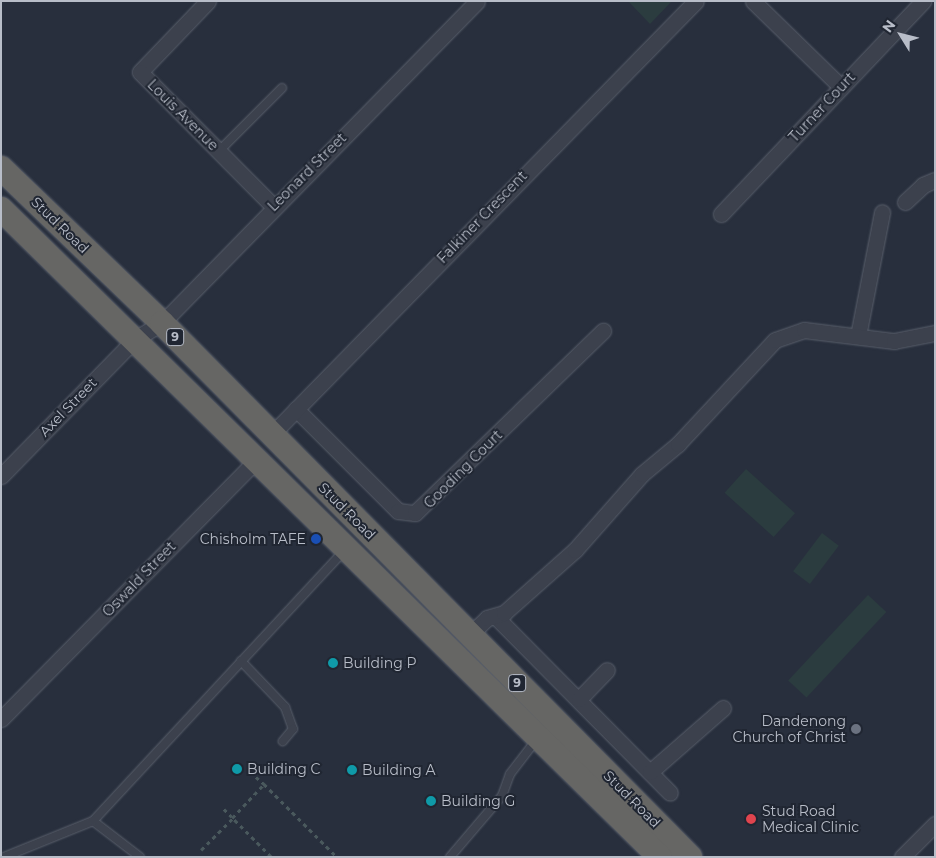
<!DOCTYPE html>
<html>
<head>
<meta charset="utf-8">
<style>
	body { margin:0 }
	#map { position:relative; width:936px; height:858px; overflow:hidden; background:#282f3d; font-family:Montserrat,sans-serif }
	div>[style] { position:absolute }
	.green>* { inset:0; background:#2b3c3f; transform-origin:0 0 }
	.path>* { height:2.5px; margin-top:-1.25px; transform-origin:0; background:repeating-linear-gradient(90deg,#4a595d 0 4px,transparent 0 8px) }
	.roads { filter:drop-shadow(0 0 1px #595f6b) drop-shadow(0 0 1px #595f6b) }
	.service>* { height:8px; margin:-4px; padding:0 4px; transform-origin:4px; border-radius:4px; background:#3c414d }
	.minor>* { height:15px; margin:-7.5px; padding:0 7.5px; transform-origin:7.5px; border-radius:7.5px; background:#3c414d }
	.trunk>* { height:24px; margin:-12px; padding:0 12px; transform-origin:12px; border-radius:12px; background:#666664 }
	.dots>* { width:14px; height:14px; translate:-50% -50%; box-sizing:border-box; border:2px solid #202632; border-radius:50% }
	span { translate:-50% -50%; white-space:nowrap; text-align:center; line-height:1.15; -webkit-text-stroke:4px #202632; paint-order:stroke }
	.shield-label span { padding:1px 4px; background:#202632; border:1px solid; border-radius:4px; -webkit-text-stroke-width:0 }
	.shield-label { font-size:12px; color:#b8bdc8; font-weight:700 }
	.street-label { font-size:14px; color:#b8bdc8 }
	.poi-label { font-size:14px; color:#b8bdc8 }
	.right { translate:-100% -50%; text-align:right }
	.left { translate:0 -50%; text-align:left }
	.frame { position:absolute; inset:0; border:2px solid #b8bdc8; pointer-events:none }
	.north { position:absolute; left:876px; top:10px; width:50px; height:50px; -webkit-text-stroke:4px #202632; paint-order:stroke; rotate:306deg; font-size:14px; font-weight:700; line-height:20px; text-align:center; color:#b8bdc8 }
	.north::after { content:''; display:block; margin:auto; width:18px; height:22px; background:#b8bdc8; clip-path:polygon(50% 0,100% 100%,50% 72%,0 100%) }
</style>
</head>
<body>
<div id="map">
	<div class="green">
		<i style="clip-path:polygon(628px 1px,672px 1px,650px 24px)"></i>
		<i style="left:746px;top:469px;width:66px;height:32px;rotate:42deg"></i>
		<i style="left:822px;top:533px;width:21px;height:48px;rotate:37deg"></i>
		<i style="left:868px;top:595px;width:25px;height:117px;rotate:43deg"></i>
	</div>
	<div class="path">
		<i style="left:256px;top:777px;width:11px;rotate:41deg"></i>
		<i style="left:224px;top:809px;width:11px;rotate:45deg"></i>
		<i style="left:201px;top:850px;width:44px;rotate:-45deg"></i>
		<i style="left:271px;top:857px;width:55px;rotate:-135deg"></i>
		<i style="left:232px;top:818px;width:47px;rotate:-46.7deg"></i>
		<i style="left:264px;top:784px;width:103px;rotate:45deg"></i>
	</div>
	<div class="roads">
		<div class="service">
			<i style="left:219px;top:151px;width:89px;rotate:-45deg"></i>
			<i style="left:241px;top:661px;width:64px;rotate:46.3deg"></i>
			<i style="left:285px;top:707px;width:23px;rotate:70deg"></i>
			<i style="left:293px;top:729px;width:16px;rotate:130deg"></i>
			<i style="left:93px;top:821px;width:59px;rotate:37.5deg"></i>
			<i style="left:4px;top:857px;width:96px;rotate:-22deg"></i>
			<i style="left:93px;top:821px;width:370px;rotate:-47.1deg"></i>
			<i style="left:450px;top:857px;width:80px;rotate:-49.6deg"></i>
			<i style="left:502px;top:796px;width:23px;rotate:-70deg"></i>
			<i style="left:510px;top:774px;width:44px;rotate:-52.4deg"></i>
		</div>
		<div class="minor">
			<i style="left:208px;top:1px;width:98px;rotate:133.8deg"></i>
			<i style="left:140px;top:72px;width:189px;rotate:45.2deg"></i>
			<i style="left:753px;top:1px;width:123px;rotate:44.3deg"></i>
			<i style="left:905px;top:202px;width:25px;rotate:-43deg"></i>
			<i style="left:923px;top:185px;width:13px;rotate:-23deg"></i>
			<i style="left:721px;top:214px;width:294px;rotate:-46.5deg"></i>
			<i style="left:858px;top:336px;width:126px;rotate:-79deg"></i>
			<i style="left:296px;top:409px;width:144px;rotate:45deg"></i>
			<i style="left:398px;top:511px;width:17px;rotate:7deg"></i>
			<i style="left:415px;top:513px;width:262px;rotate:-44.1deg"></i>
			<i style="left:271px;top:435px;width:607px;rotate:-45.6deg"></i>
			<i style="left:1px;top:476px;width:192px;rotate:-45.6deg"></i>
			<i style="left:135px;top:339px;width:31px;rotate:-31deg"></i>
			<i style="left:162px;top:323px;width:450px;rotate:-45.6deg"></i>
			<i style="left:496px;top:617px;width:247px;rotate:45.3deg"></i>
			<i style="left:469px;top:635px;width:25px;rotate:-43deg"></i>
			<i style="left:487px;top:618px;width:18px;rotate:-16deg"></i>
			<i style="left:504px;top:613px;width:95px;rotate:-41.6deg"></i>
			<i style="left:575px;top:550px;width:101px;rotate:-48.6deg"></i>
			<i style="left:642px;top:474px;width:47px;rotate:-39.8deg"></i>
			<i style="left:678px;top:444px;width:142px;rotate:-47deg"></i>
			<i style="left:775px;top:340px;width:31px;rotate:-19deg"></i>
			<i style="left:804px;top:330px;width:91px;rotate:7deg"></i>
			<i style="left:894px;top:341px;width:42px;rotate:-11deg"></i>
			<i style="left:579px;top:699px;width:40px;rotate:-46deg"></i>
			<i style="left:1px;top:719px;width:363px;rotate:-45.4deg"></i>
			<i style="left:650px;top:772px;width:97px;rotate:-41.2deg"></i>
			<i style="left:902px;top:857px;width:47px;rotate:-45deg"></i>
		</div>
		<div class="trunk">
			<i style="left:1px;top:168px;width:223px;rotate:43.9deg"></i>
			<i style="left:162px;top:323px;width:751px;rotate:45.32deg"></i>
			<i style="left:1px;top:209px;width:924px;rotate:44.52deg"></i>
		</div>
	</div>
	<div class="dots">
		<i style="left:316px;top:539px;background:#1a4fb4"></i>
		<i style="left:333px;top:663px;background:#0f9aa8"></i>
		<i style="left:856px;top:729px;background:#6b7280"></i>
		<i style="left:237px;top:769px;background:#0f9aa8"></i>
		<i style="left:352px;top:770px;background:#0f9aa8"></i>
		<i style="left:431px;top:801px;background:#0f9aa8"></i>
		<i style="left:751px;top:819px;background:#e0444e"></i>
	</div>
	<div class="shield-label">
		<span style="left:175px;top:337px">9</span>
		<span style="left:517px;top:683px">9</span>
	</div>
	<div class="street-label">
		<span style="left:822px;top:107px;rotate:-47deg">Turner Court</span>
		<span style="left:183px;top:115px;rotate:45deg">Louis Avenue</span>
		<span style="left:307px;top:172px;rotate:-45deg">Leonard Street</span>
		<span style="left:482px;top:217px;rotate:-46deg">Falkiner Crescent</span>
		<span style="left:60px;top:225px;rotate:44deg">Stud Road</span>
		<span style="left:68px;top:407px;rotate:-46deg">Axel Street</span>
		<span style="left:463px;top:469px;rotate:-45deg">Gooding Court</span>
		<span style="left:347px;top:511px;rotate:45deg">Stud Road</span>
		<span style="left:139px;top:579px;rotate:-46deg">Oswald Street</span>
		<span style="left:632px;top:799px;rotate:45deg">Stud Road</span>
	</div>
	<div class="poi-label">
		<span class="right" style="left:306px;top:539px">Chisholm TAFE</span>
		<span class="left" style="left:343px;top:663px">Building P</span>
		<span class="right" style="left:846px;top:729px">Dandenong<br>Church of Christ</span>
		<span class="left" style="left:247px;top:769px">Building C</span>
		<span class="left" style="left:362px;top:770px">Building A</span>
		<span class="left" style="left:441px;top:801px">Building G</span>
		<span class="left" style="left:762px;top:819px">Stud Road<br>Medical Clinic</span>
	</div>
	<div class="frame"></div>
	<div class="north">N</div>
</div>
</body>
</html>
